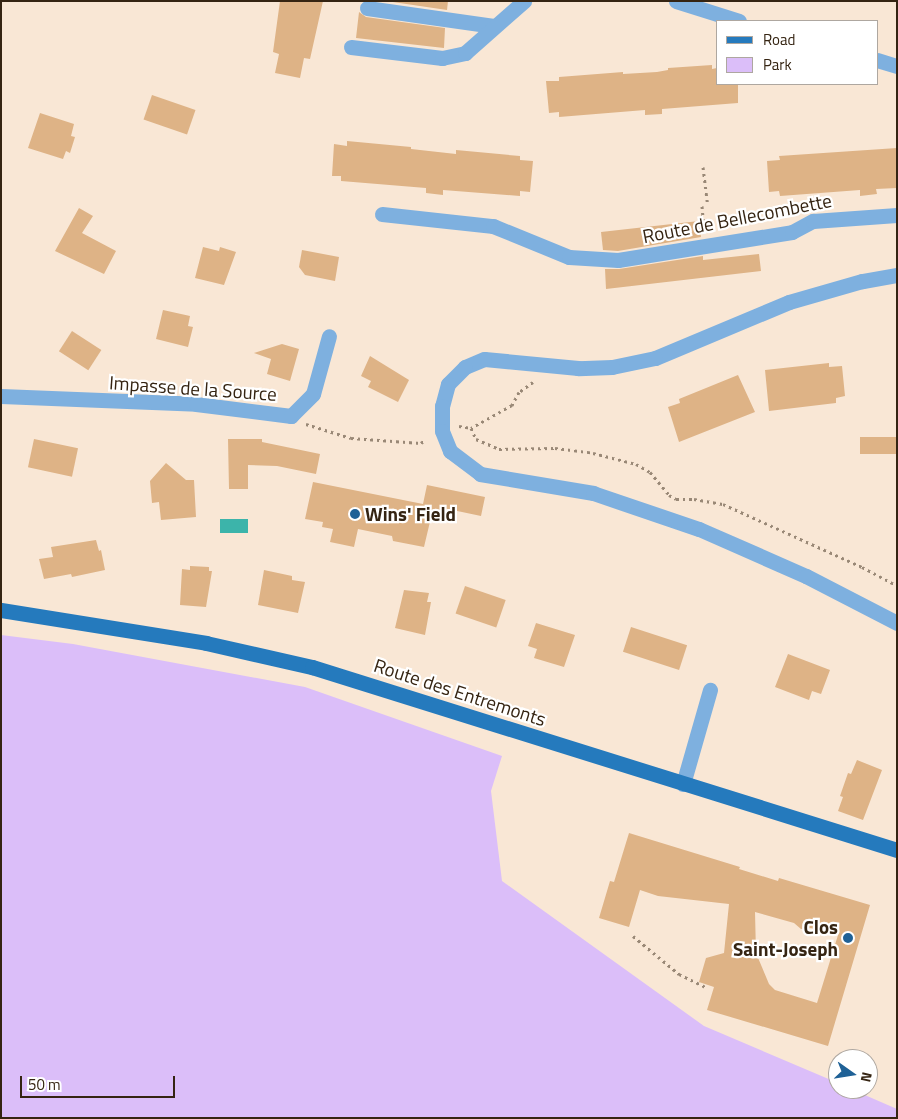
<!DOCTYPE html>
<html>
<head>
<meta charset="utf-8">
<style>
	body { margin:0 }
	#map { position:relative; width:898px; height:1119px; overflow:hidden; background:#f9e7d5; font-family:"Titillium Web",sans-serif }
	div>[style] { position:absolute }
	.green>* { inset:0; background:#dbbef9 }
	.water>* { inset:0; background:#3cb4aa; transform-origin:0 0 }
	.building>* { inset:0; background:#deb386; transform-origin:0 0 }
	.path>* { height:3px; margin-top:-1.5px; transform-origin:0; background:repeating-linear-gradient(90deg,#998876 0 2.5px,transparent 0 6.5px) }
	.minor>* { height:15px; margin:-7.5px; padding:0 7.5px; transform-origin:7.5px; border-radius:7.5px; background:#7eb0df }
	.major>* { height:15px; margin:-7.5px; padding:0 7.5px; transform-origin:7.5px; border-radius:7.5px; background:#257abd }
	.dots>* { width:14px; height:14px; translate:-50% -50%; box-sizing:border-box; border:2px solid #fff; border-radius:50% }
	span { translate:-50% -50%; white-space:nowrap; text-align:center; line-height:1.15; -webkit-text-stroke:4.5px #fff; paint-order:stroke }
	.street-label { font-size:19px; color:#352412 }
	.poi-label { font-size:19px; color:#352412; font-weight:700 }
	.left { translate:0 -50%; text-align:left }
	.right { translate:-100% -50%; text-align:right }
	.frame { position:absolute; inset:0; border:2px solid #352412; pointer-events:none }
	.legend { position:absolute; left:716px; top:20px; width:162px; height:65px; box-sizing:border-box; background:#fff; border:1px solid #aea7a0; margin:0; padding:6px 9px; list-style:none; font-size:15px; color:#352412 }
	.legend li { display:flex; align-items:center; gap:10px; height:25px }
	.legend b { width:25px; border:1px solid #aea7a0 }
	.north { position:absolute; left:828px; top:1049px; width:50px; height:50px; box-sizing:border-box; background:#fff; border:1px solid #aea7a0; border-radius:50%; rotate:103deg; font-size:14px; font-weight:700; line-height:20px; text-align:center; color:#352412 }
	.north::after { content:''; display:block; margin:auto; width:18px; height:22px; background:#1f6196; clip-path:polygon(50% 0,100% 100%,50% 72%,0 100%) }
	.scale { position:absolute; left:20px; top:1076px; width:155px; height:22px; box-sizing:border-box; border:2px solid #352412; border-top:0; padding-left:6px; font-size:15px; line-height:18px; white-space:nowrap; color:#352412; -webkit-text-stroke:4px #fff; paint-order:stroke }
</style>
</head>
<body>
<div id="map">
	<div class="green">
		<i style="clip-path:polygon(1px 635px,73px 644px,305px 687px,502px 756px,491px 791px,502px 881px,704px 1026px,838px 1083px,838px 1089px,851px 1089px,897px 1109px,897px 1118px,1px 1118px)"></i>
	</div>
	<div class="water">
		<i style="left:220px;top:519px;width:28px;height:14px"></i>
	</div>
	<div class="building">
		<i style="clip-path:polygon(280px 1px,323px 1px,310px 59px,304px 58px,300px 78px,275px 73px,279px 54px,273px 52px)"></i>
		<i style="clip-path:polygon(386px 1px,448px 1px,447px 10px)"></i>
		<i style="clip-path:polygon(359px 12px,366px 17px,445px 28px,444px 48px,356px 38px)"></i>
		<i style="clip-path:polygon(712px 65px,712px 69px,717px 68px,717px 84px,738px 84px,738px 103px,662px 109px,662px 114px,645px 115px,645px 110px,559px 117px,559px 112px,549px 113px,546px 81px,559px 81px,559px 77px,623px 72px,623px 74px,657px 72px,668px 70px,668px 68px)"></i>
		<i style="left:152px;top:95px;width:46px;height:26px;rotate:19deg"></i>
		<i style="clip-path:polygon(40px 113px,74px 124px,71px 136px,75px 137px,70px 153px,66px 151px,63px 159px,28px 148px)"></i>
		<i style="clip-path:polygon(347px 141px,411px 147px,411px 149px,456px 154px,456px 150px,520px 156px,520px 160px,533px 161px,530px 192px,520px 191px,520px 196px,443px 190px,443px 195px,426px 193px,426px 188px,341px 181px,341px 176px,332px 176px,334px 144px,347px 146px)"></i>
		<i style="clip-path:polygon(897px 148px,897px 188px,876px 189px,877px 194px,860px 196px,860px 190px,780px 196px,779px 191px,769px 192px,767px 161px,780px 160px,779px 156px)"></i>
		<i style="clip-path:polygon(79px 208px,93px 216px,82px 233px,116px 251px,104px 274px,55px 251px)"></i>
		<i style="clip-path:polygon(699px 221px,701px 237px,618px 251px,603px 250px,601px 232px)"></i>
		<i style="clip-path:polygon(203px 247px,219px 251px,220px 247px,236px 252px,224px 285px,195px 278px)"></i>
		<i style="clip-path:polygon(302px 250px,339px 257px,335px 281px,305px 275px,299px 267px)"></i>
		<i style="clip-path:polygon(759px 254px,761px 271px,606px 289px,605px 269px,619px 269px,703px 256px,703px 260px)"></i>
		<i style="clip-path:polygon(163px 310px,190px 316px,188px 326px,193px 327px,188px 347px,156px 339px)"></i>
		<i style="left:72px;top:331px;width:35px;height:24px;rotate:33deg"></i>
		<i style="clip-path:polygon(282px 344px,299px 349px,290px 381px,267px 374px,271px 359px,254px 353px)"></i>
		<i style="clip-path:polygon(370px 356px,409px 380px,398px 402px,368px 387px,371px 381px,361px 376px)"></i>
		<i style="clip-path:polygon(829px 363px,829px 367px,842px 366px,845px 396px,836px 398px,836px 403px,769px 411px,765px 370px)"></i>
		<i style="clip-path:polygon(738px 375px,755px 412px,679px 442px,668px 407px,680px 403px,679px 399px)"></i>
		<i style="left:897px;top:437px;width:17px;height:37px;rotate:90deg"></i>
		<i style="left:34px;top:439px;width:45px;height:29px;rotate:12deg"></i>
		<i style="clip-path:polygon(228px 439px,262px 439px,262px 442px,320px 454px,316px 474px,277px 466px,248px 465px,248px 489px,229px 489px)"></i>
		<i style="clip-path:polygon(166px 463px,186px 480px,194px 480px,196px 517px,161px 520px,159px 502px,152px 503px,150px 481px)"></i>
		<i style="clip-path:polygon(313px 482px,423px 504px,427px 485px,485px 497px,481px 516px,443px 508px,443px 511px,433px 509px,424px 547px,393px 541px,392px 536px,358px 529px,354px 547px,330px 542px,333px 529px,322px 527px,323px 522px,305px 519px)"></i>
		<i style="clip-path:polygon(96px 540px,99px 551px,101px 550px,105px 570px,72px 577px,71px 574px,44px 579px,39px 559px,53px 557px,51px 547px)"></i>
		<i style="clip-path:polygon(190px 566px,209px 567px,209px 571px,212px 571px,206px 607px,180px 605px,182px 569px,190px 570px)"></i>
		<i style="clip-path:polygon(264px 570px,292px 576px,292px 580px,305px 582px,298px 613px,258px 605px)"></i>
		<i style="left:465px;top:586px;width:43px;height:29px;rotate:19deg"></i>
		<i style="clip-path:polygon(404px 590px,429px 593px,427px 602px,431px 602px,425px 635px,395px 628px)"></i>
		<i style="clip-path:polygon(536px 623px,575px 635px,564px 667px,534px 658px,537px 649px,528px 646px)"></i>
		<i style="left:631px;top:627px;width:59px;height:26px;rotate:18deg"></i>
		<i style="clip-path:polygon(788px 654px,830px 670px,821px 694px,812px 691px,809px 700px,775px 687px)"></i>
		<i style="clip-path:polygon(857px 760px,882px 770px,863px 820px,838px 811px,843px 797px,840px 796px,848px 773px,851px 774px)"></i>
		<i style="clip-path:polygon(evenodd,629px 833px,740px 867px,739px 869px,778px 881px,779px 878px,870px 905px,828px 1046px,707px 1010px,714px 987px,699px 982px,706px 958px,724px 953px,729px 904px,658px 896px,640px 890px,629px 927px,599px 918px,610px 881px,614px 882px,629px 833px,755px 912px,794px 923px,801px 929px,811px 928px,838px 935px,817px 1003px,775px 990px,769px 984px,756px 953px,755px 912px)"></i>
	</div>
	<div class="path">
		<i style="left:703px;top:167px;width:38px;rotate:83deg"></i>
		<i style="left:702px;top:206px;width:24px;rotate:85deg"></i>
		<i style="left:533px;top:382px;width:17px;rotate:144deg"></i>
		<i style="left:519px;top:392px;width:15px;rotate:118deg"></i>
		<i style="left:512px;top:405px;width:47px;rotate:150.7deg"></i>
		<i style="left:471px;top:428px;width:12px;rotate:66deg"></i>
		<i style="left:476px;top:439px;width:25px;rotate:23deg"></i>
		<i style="left:499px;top:449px;width:56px;rotate:-1deg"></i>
		<i style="left:555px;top:448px;width:38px;rotate:7deg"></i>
		<i style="left:593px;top:453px;width:44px;rotate:14.3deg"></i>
		<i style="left:636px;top:464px;width:16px;rotate:30deg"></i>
		<i style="left:650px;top:472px;width:30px;rotate:50deg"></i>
		<i style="left:669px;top:495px;width:8px;rotate:30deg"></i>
		<i style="left:676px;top:499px;width:18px"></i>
		<i style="left:694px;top:499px;width:29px;rotate:10deg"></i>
		<i style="left:723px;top:504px;width:153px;rotate:24.4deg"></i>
		<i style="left:862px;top:567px;width:40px;rotate:28deg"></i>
		<i style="left:306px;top:424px;width:47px;rotate:17.3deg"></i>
		<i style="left:351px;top:438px;width:70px;rotate:4.1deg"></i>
		<i style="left:421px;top:443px;width:6px;rotate:-39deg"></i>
		<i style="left:459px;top:426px;width:12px;rotate:9deg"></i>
		<i style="left:633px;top:936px;width:60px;rotate:39.6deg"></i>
		<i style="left:679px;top:974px;width:32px;rotate:26deg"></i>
	</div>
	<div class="minor">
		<i style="left:676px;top:1px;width:66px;rotate:17.6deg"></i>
		<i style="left:367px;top:8px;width:128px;rotate:8.1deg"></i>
		<i style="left:351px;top:47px;width:92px;rotate:6.9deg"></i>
		<i style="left:442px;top:58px;width:24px;rotate:-12deg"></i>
		<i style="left:465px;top:53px;width:79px;rotate:-41.4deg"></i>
		<i style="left:877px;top:60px;width:21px;rotate:17deg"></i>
		<i style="left:382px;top:214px;width:112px;rotate:6.2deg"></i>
		<i style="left:493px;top:226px;width:82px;rotate:22.2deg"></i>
		<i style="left:569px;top:257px;width:49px;rotate:3.5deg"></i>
		<i style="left:618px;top:260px;width:176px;rotate:-9.1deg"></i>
		<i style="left:792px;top:232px;width:24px;rotate:-28deg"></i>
		<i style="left:813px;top:221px;width:84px;rotate:-4.1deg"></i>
		<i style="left:897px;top:275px;width:36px;rotate:170deg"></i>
		<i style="left:862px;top:281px;width:76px;rotate:164deg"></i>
		<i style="left:789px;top:302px;width:145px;rotate:157.3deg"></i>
		<i style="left:655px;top:358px;width:44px;rotate:168.2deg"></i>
		<i style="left:612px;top:367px;width:34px;rotate:178deg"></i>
		<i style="left:578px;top:368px;width:94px;rotate:-174.5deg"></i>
		<i style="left:484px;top:359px;width:21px;rotate:157deg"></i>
		<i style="left:465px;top:367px;width:24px;rotate:135deg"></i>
		<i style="left:448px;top:384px;width:23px;rotate:105deg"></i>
		<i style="left:442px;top:406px;width:25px;rotate:90deg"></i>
		<i style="left:442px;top:431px;width:22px;rotate:68deg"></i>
		<i style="left:450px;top:451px;width:38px;rotate:37deg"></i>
		<i style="left:480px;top:474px;width:115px;rotate:9.5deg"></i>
		<i style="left:593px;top:493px;width:112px;rotate:18.8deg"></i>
		<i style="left:699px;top:529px;width:117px;rotate:23.7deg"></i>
		<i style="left:806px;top:576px;width:102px;rotate:27.3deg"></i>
		<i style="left:1px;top:396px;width:195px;rotate:2.3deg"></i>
		<i style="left:196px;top:404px;width:96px;rotate:7.2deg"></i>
		<i style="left:291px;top:416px;width:31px;rotate:-45deg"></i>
		<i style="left:313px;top:394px;width:60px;rotate:-74.6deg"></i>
		<i style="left:683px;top:784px;width:98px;rotate:-74deg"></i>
	</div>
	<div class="major">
		<i style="left:1px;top:610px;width:208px;rotate:9.1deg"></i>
		<i style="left:206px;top:643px;width:109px;rotate:12.8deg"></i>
		<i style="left:312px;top:667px;width:613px;rotate:17.37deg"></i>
	</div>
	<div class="dots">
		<i style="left:355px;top:514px;background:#1f6196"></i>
		<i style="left:848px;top:938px;background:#1f6196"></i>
	</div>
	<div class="street-label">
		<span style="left:737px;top:218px;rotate:-11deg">Route de Bellecombette</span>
		<span style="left:193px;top:388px;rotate:4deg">Impasse de la Source</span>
		<span style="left:460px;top:692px;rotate:18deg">Route des Entremonts</span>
	</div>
	<div class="poi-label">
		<span class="left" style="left:365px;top:514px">Wins' Field</span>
		<span class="right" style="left:838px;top:938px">Clos<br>Saint-Joseph</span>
	</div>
	<div class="frame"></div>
	<ul class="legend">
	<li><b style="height:6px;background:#257abd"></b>Road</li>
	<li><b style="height:14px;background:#dbbef9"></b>Park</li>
	</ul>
	<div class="north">N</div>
	<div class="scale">50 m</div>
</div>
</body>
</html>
